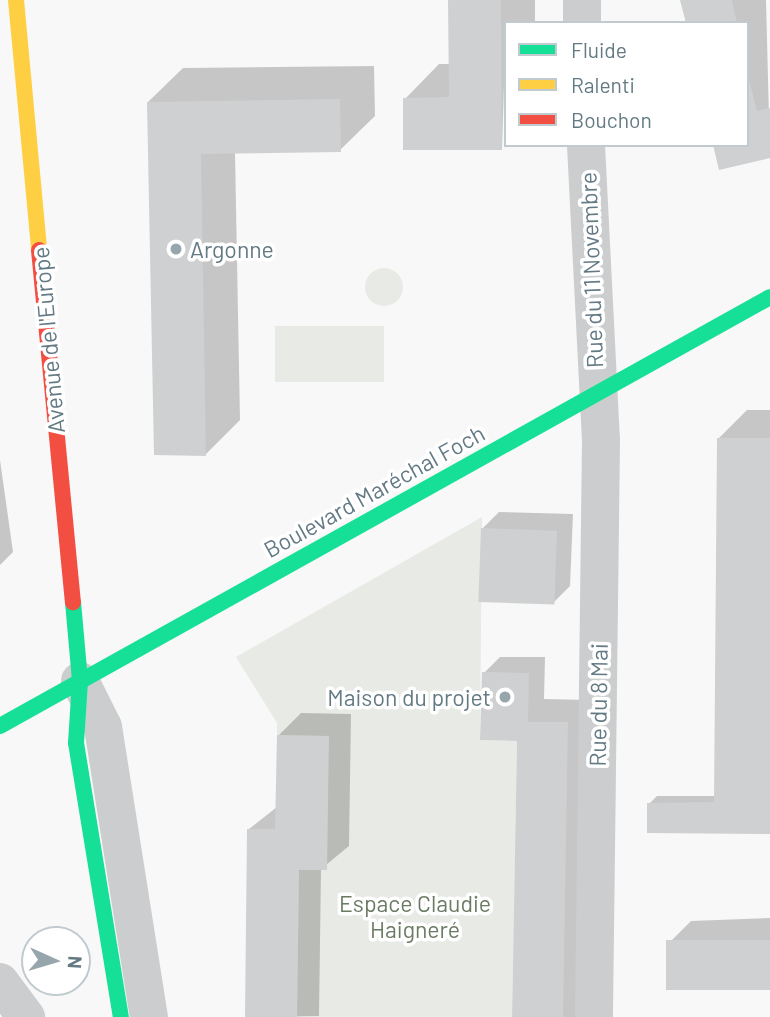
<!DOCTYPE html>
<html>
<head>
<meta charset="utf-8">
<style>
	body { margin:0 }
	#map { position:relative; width:770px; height:1017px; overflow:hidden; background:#f8f8f8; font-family:Barlow,sans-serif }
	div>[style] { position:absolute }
	.green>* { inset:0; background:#e8eae5; transform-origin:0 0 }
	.round { border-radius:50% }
	.shadow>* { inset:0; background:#0003 }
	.building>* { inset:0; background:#ced0d1; transform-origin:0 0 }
	.street>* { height:38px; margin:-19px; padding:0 19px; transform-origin:19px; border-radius:19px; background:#cbcdce }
	.fast>* { height:16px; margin:-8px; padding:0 8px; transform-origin:8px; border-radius:8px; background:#16e098 }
	.slow>* { height:16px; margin:-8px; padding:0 8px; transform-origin:8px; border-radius:8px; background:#ffcf43 }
	.jam>* { height:16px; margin:-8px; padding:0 8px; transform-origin:8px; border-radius:8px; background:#f24e42 }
	.dots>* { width:19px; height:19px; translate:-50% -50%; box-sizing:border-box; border:4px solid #fff; border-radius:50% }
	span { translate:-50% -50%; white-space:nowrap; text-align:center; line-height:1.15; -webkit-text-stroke:7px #fff; paint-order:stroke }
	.poi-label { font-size:23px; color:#637a84 }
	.left { translate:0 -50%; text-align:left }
	.right { translate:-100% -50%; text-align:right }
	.street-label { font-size:23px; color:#637a84 }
	.park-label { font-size:23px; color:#6b7a62 }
	.legend { position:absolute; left:504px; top:21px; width:245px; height:126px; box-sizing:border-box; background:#fff; border:2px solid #c1cace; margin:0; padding:9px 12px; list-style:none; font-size:21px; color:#637a84 }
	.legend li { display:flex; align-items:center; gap:14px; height:35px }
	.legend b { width:35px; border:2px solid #c1cace }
	.north { position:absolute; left:21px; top:926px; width:70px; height:70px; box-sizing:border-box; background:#fff; border:2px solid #c1cace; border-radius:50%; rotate:94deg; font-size:19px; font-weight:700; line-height:28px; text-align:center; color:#637a84 }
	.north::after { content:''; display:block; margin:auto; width:24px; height:32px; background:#97a6ad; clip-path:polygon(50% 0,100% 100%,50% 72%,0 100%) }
</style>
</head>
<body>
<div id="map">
	<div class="green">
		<i class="round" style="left:365px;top:268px;width:38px;height:38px"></i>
		<i style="left:384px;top:326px;width:56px;height:109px;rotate:90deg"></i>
		<i style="clip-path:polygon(482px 517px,480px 740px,517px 741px,512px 1017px,297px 1017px,299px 870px,327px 870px,328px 736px,277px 735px,277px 723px,236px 657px)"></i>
	</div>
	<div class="shadow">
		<i style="clip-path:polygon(449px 0,535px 0,535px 23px,506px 23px,502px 148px,405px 99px,439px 64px,450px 64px)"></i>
		<i style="clip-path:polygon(682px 0,766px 0,770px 157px,747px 145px,747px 23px,687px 23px)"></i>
		<i style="clip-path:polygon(374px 66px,375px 116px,340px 150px,235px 152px,240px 420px,205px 455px,148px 102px,183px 68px)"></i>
		<i style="clip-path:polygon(747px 410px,770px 410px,770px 831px,649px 804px,657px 796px,716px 796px,719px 438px)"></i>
		<i style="clip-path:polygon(0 460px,13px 552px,0 565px)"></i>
		<i style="clip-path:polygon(499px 512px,573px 514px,570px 586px,554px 602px,483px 528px)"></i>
		<i style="clip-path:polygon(500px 657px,545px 657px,544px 699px,590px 700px,585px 1017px,514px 1017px,519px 739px,484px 673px)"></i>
		<i style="clip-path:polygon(301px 713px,351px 714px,349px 846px,321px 869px,319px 1016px,246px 1017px,249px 829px,277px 807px,278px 736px)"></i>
		<i style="clip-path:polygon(770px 918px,770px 989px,668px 944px,691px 921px)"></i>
	</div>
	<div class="building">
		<i style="clip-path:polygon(448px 0,501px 0,502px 150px,403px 150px,403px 98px,449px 97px)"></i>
		<i style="clip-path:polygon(680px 0,732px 0,737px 23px,686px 23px)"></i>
		<i style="clip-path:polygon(747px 72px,757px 111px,770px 108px,770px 158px,719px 170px,713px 145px,747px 145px)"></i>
		<i style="clip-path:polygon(340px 99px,341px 152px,201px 154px,206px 456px,154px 455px,147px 102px)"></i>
		<i style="clip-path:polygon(717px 438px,770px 438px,770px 834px,647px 833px,647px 803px,714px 802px)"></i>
		<i style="left:481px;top:528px;width:76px;height:74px;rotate:2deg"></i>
		<i style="clip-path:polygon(482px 672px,529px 673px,528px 722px,568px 722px,563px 1017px,512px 1017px,517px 741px,480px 740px)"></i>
		<i style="clip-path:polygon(277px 735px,329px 736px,327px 870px,299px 870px,297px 1017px,245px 1017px,247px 829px,275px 829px)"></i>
		<i style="left:770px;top:940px;width:50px;height:104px;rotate:90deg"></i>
	</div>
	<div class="street">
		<i style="left:582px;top:0;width:23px;rotate:90deg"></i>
		<i style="left:586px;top:145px;width:295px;rotate:87.1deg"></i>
		<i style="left:601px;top:440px;width:577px;rotate:90.7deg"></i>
		<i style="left:80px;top:681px;width:51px;rotate:63.4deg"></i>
		<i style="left:103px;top:727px;width:294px;rotate:81deg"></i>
		<i style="left:0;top:982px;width:44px;rotate:53.4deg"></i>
	</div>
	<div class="fast">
		<i style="left:73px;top:602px;width:79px;rotate:84.9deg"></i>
		<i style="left:80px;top:681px;width:62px;rotate:93.7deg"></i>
		<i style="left:76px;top:743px;width:278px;rotate:80.7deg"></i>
		<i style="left:0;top:726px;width:881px;rotate:-29.12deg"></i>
	</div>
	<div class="slow">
		<i style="left:16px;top:0;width:251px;rotate:84.7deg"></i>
	</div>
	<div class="jam">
		<i style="left:39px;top:250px;width:354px;rotate:84.5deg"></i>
	</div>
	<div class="dots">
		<i style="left:176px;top:249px;background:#97a6ad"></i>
		<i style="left:505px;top:697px;background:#97a6ad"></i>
	</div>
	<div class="poi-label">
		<span class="left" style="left:190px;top:249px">Argonne</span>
		<span class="right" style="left:491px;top:697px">Maison du projet</span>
	</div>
	<div class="street-label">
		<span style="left:591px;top:270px;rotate:-92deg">Rue du 11 Novembre</span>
		<span style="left:48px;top:340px;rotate:-95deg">Avenue de l'Europe</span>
		<span style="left:374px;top:491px;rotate:-29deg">Boulevard Maréchal Foch</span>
		<span style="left:598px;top:705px;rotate:-89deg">Rue du 8 Mai</span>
	</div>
	<div class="park-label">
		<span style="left:415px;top:916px">Espace Claudie<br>Haigneré</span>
	</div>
	<ul class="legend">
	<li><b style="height:9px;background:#16e098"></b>Fluide</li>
	<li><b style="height:9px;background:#ffcf43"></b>Ralenti</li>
	<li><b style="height:9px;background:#f24e42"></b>Bouchon</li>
	</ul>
	<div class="north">N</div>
</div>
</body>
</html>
